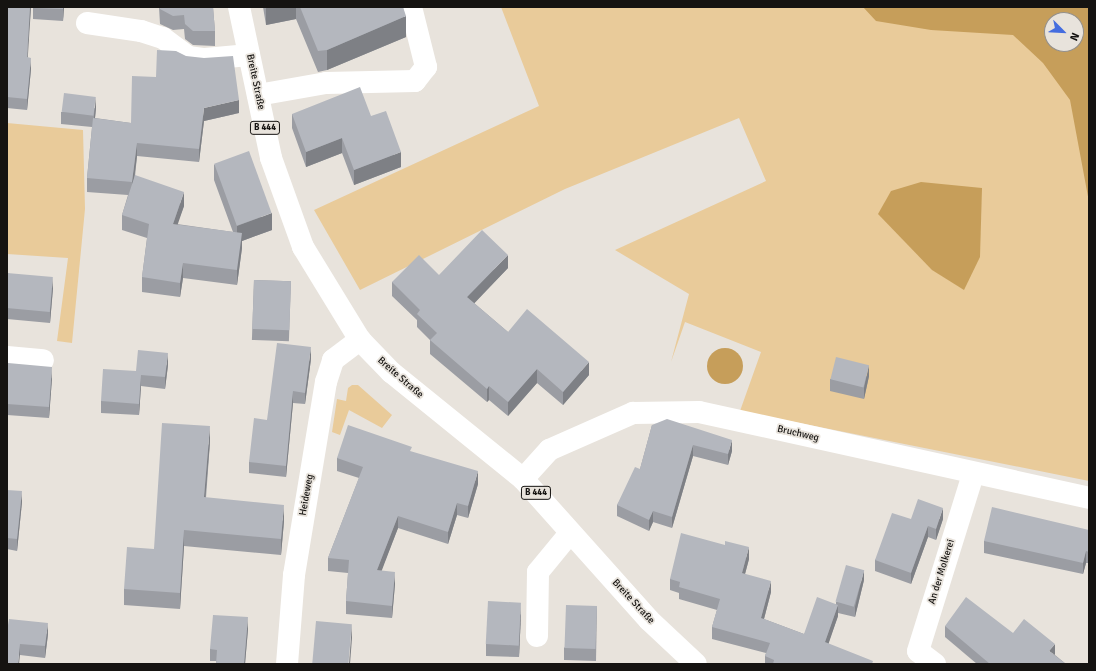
<!DOCTYPE html>
<html>
<head>
<meta charset="utf-8">
<style>
	body { margin:0 }
	#map { position:relative; width:1096px; height:671px; overflow:hidden; background:#e8e3dc; font-family:Signika,sans-serif }
	div>[style] { position:absolute }
	.green>* { inset:0; background:#e9cb9a }
	.water>* { inset:0; background:#c69e5a }
	.round { border-radius:50% }
	.minor>* { height:22px; margin:-11px; padding:0 11px; transform-origin:11px; border-radius:11px; background:#fff }
	.major>* { height:22px; margin:-11px; padding:0 11px; transform-origin:11px; border-radius:11px; background:#fff }
	.wall>* { inset:0; background:#9b9da3; transform-origin:0 0 }
	.shaded-wall>* { inset:0; background:#7e8085 }
	.building>* { inset:0; background:#b4b7be; transform-origin:0 0 }
	span { translate:-50% -50%; white-space:nowrap; text-align:center; line-height:1.15; -webkit-text-stroke:3.5px #e8e3dc; paint-order:stroke }
	.shield-label span { padding:1px 3px; background:#e8e3dc; border:1px solid; border-radius:3px; -webkit-text-stroke-width:0 }
	.shield-label { font-size:9px; color:#151311; font-weight:700 }
	.street-label { font-size:10px; color:#151311 }
	.frame { position:absolute; inset:0; border:8px solid #151311; pointer-events:none }
	.north { position:absolute; left:1044px; top:12px; width:40px; height:40px; box-sizing:border-box; background:#e8e3dc; border:1px solid #94908b; border-radius:50%; rotate:114deg; font-size:11px; font-weight:700; line-height:16px; text-align:center; color:#151311 }
	.north::after { content:''; display:block; margin:auto; width:14px; height:18px; background:#456ddf; clip-path:polygon(50% 0,100% 100%,50% 72%,0 100%) }
</style>
</head>
<body>
<div id="map">
	<div class="green">
		<i style="clip-path:polygon(evenodd,501px 7px,1089px 7px,1089px 481px,740px 411px,761px 352px,685px 322px,671px 362px,689px 294px,615px 250px,766px 181px,739px 118px,565px 189px,360px 290px,314px 210px,539px 106px,501px 7px,1052px 20px,1076px 20px,1076px 44px,1052px 44px,1052px 20px)"></i>
		<i style="clip-path:polygon(7px 123px,83px 130px,85px 209px,72px 343px,57px 341px,68px 258px,7px 254px)"></i>
		<i style="clip-path:polygon(352px 385px,358px 385px,392px 415px,382px 428px,349px 410px,340px 435px,332px 432px,337px 399px,346px 401px,348px 388px)"></i>
	</div>
	<div class="water">
		<i style="clip-path:polygon(evenodd,863px 7px,1089px 7px,1089px 202px,1070px 100px,1043px 63px,1013px 35px,931px 30px,876px 21px,863px 7px,1052px 20px,1076px 20px,1076px 44px,1052px 44px,1052px 20px)"></i>
		<i style="clip-path:polygon(921px 182px,982px 188px,980px 257px,964px 290px,932px 270px,878px 214px,891px 191px)"></i>
		<i class="round" style="left:707px;top:348px;width:36px;height:36px"></i>
	</div>
	<div class="minor">
		<i style="left:87px;top:23px;width:55px;rotate:8.4deg"></i>
		<i style="left:141px;top:31px;width:23px;rotate:18deg"></i>
		<i style="left:163px;top:38px;width:31px;rotate:37deg"></i>
		<i style="left:188px;top:57px;width:17px;rotate:7deg"></i>
		<i style="left:205px;top:59px;width:44px;rotate:-5.2deg"></i>
		<i style="left:258px;top:95px;width:69px;rotate:-10deg"></i>
		<i style="left:326px;top:83px;width:89px;rotate:-1.3deg"></i>
		<i style="left:415px;top:81px;width:18px;rotate:-52deg"></i>
		<i style="left:426px;top:67px;width:62px;rotate:-104deg"></i>
		<i style="left:7px;top:357px;width:36px;rotate:5deg"></i>
		<i style="left:523px;top:479px;width:39px;rotate:-48deg"></i>
		<i style="left:549px;top:450px;width:92px;rotate:-23.8deg"></i>
		<i style="left:633px;top:413px;width:66px;rotate:-0.9deg"></i>
		<i style="left:699px;top:412px;width:399px;rotate:12.4deg"></i>
		<i style="left:537px;top:636px;width:64px;rotate:-89.1deg"></i>
		<i style="left:538px;top:572px;width:50px;rotate:-50.6deg"></i>
		<i style="left:287px;top:664px;width:89px;rotate:-85.5deg"></i>
		<i style="left:294px;top:575px;width:196px;rotate:-80.6deg"></i>
		<i style="left:326px;top:382px;width:23px;rotate:-72deg"></i>
		<i style="left:333px;top:360px;width:34px;rotate:-37deg"></i>
		<i style="left:935px;top:664px;width:21px;rotate:-143deg"></i>
		<i style="left:918px;top:651px;width:185px;rotate:-72.7deg"></i>
	</div>
	<div class="major">
		<i style="left:239px;top:7px;width:154px;rotate:78deg"></i>
		<i style="left:271px;top:158px;width:95px;rotate:70.2deg"></i>
		<i style="left:303px;top:247px;width:109px;rotate:58.5deg"></i>
		<i style="left:360px;top:340px;width:45px;rotate:45.9deg"></i>
		<i style="left:391px;top:372px;width:170px;rotate:39deg"></i>
		<i style="left:523px;top:479px;width:189px;rotate:48.2deg"></i>
		<i style="left:649px;top:620px;width:64px;rotate:43.1deg"></i>
	</div>
	<div class="wall">
		<i style="clip-path:polygon(7px 7px,31px 7px,27px 57px,31px 69px,27px 110px,7px 108px)"></i>
		<i style="clip-path:polygon(33px 7px,64px 7px,63px 21px,33px 19px)"></i>
		<i style="clip-path:polygon(159px 7px,213px 7px,215px 31px,215px 46px,193px 45px,185px 39px,184px 29px,173px 30px,160px 24px)"></i>
		<i style="clip-path:polygon(263px 7px,403px 7px,406px 37px,327px 70px,318px 72px,296px 19px,266px 25px)"></i>
		<i style="clip-path:polygon(96px 108px,95px 118px,131px 123px,239px 113px,204px 121px,199px 162px,137px 156px,135px 177px,184px 206px,177px 224px,233px 232px,214px 180px,214px 164px,272px 230px,242px 241px,242px 248px,237px 285px,183px 278px,180px 297px,142px 292px,142px 277px,147px 238px,122px 230px,122px 215px,128px 195px,87px 192px,87px 178px,92px 127px,61px 124px,61px 112px)"></i>
		<i style="clip-path:polygon(292px 114px,371px 116px,401px 167px,354px 185px,342px 153px,306px 167px,292px 128px)"></i>
		<i style="clip-path:polygon(508px 268px,474px 303px,508px 332px,589px 375px,563px 405px,537px 383px,508px 416px,489px 400px,487px 402px,430px 354px,430px 340px,417px 327px,417px 320px,392px 296px,392px 282px,439px 275px)"></i>
		<i style="clip-path:polygon(7px 273px,53px 288px,50px 323px,7px 319px)"></i>
		<i style="left:254px;top:280px;width:37px;height:60px;rotate:2deg"></i>
		<i style="clip-path:polygon(311px 359px,305px 404px,293px 403px,286px 477px,249px 473px,249px 462px,267px 420px)"></i>
		<i style="clip-path:polygon(168px 365px,165px 389px,141px 386px,139px 415px,101px 413px,101px 401px,136px 371px)"></i>
		<i style="clip-path:polygon(869px 376px,864px 399px,830px 391px,830px 379px)"></i>
		<i style="clip-path:polygon(52px 378px,49px 418px,7px 415px,7px 381px)"></i>
		<i style="clip-path:polygon(652px 425px,732px 451px,728px 465px,693px 456px,672px 528px,653px 522px,649px 531px,617px 516px,617px 505px,640px 469px)"></i>
		<i style="clip-path:polygon(210px 442px,206px 498px,284px 521px,281px 555px,184px 546px,180px 609px,124px 605px,124px 589px,154px 549px)"></i>
		<i style="clip-path:polygon(412px 452px,478px 484px,468px 518px,457px 515px,448px 544px,398px 528px,381px 571px,395px 584px,392px 618px,346px 614px,346px 601px,348px 573px,328px 571px,328px 558px,359px 478px,337px 471px,337px 458px)"></i>
		<i style="clip-path:polygon(7px 490px,22px 502px,17px 551px,7px 549px)"></i>
		<i style="clip-path:polygon(911px 519px,943px 519px,936px 540px,928px 537px,911px 584px,875px 571px,875px 560px)"></i>
		<i style="clip-path:polygon(1089px 530px,1089px 563px,1086px 563px,1083px 574px,984px 553px,984px 541px)"></i>
		<i style="clip-path:polygon(725px 545px,749px 559px,745px 574px,771px 592px,764px 619px,804px 634px,836px 604px,836px 602px,864px 580px,855px 617px,838px 613px,838px 616px,828px 644px,873px 664px,765px 664px,765px 656px,766px 653px,712px 639px,712px 627px,717px 610px,679px 599px,679px 593px,670px 590px,670px 579px)"></i>
		<i style="clip-path:polygon(597px 606px,596px 661px,564px 660px,564px 648px)"></i>
		<i style="clip-path:polygon(521px 614px,519px 657px,486px 656px,486px 644px)"></i>
		<i style="clip-path:polygon(7px 625px,48px 634px,45px 658px,20px 655px)"></i>
		<i style="clip-path:polygon(945px 626px,1013px 633px,1055px 655px,1066px 664px,977px 664px,945px 637px)"></i>
		<i style="clip-path:polygon(248px 629px,245px 664px,216px 664px,216px 661px,210px 661px,210px 649px)"></i>
	</div>
	<div class="shaded-wall">
		<i style="clip-path:polygon(30px 7px,31px 7px,27px 69px,27px 57px)"></i>
		<i style="clip-path:polygon(63px 7px,64px 7px,63px 21px)"></i>
		<i style="clip-path:polygon(266px 7px,296px 7px,296px 19px,266px 25px)"></i>
		<i style="clip-path:polygon(406px 16px,406px 37px,327px 70px,327px 50px)"></i>
		<i style="clip-path:polygon(31px 58px,31px 69px,27px 110px,27px 99px)"></i>
		<i style="clip-path:polygon(96px 97px,96px 108px,94px 127px,94px 116px)"></i>
		<i style="clip-path:polygon(239px 100px,239px 113px,204px 121px,199px 162px,199px 149px,204px 108px)"></i>
		<i style="clip-path:polygon(342px 138px,342px 153px,306px 167px,306px 152px)"></i>
		<i style="clip-path:polygon(137px 143px,137px 156px,132px 195px,132px 182px)"></i>
		<i style="clip-path:polygon(401px 152px,401px 167px,354px 185px,354px 170px)"></i>
		<i style="clip-path:polygon(184px 192px,184px 206px,173px 238px,173px 224px)"></i>
		<i style="clip-path:polygon(272px 213px,272px 230px,242px 241px,242px 248px,237px 285px,237px 226px)"></i>
		<i style="clip-path:polygon(508px 255px,508px 268px,467px 311px,467px 297px)"></i>
		<i style="clip-path:polygon(183px 263px,183px 278px,180px 297px,180px 283px)"></i>
		<i style="clip-path:polygon(53px 277px,53px 288px,50px 323px,50px 312px)"></i>
		<i style="clip-path:polygon(311px 347px,311px 359px,305px 404px,305px 393px)"></i>
		<i style="clip-path:polygon(168px 353px,168px 365px,165px 389px,165px 377px)"></i>
		<i style="clip-path:polygon(589px 362px,589px 375px,563px 405px,563px 392px)"></i>
		<i style="clip-path:polygon(869px 365px,869px 376px,864px 399px,864px 388px)"></i>
		<i style="clip-path:polygon(52px 367px,52px 378px,49px 418px,49px 407px)"></i>
		<i style="clip-path:polygon(537px 369px,537px 383px,508px 416px,508px 402px)"></i>
		<i style="clip-path:polygon(141px 375px,141px 386px,139px 415px,139px 404px)"></i>
		<i style="clip-path:polygon(489px 386px,489px 400px,487px 402px,487px 389px)"></i>
		<i style="clip-path:polygon(293px 391px,293px 403px,286px 477px,286px 466px)"></i>
		<i style="clip-path:polygon(210px 426px,210px 442px,204px 513px,204px 497px)"></i>
		<i style="clip-path:polygon(732px 440px,732px 451px,728px 465px,728px 454px)"></i>
		<i style="clip-path:polygon(693px 445px,693px 456px,672px 528px,672px 517px)"></i>
		<i style="clip-path:polygon(478px 471px,478px 484px,468px 518px,468px 506px)"></i>
		<i style="clip-path:polygon(22px 491px,22px 502px,17px 551px,17px 539px)"></i>
		<i style="clip-path:polygon(457px 503px,457px 515px,448px 544px,448px 532px)"></i>
		<i style="clip-path:polygon(284px 505px,284px 521px,281px 555px,281px 539px)"></i>
		<i style="clip-path:polygon(943px 508px,943px 519px,936px 540px,936px 529px)"></i>
		<i style="clip-path:polygon(653px 511px,653px 522px,649px 531px,649px 520px)"></i>
		<i style="clip-path:polygon(398px 516px,398px 528px,377px 583px,377px 570px)"></i>
		<i style="clip-path:polygon(928px 526px,928px 537px,911px 584px,911px 573px)"></i>
		<i style="clip-path:polygon(184px 530px,184px 546px,180px 609px,180px 593px)"></i>
		<i style="clip-path:polygon(749px 547px,749px 559px,742px 585px,742px 573px)"></i>
		<i style="clip-path:polygon(1086px 551px,1086px 563px,1083px 574px,1083px 563px)"></i>
		<i style="clip-path:polygon(864px 570px,864px 580px,855px 617px,855px 607px)"></i>
		<i style="clip-path:polygon(395px 572px,395px 584px,392px 618px,392px 606px)"></i>
		<i style="clip-path:polygon(771px 581px,771px 592px,761px 630px,761px 618px)"></i>
		<i style="clip-path:polygon(521px 603px,521px 614px,519px 657px,519px 645px)"></i>
		<i style="clip-path:polygon(838px 605px,838px 616px,825px 654px,825px 642px)"></i>
		<i style="clip-path:polygon(248px 617px,248px 629px,245px 664px,244px 664px)"></i>
		<i style="clip-path:polygon(48px 623px,48px 634px,45px 658px,45px 646px)"></i>
		<i style="clip-path:polygon(352px 624px,352px 638px,350px 664px,349px 664px)"></i>
		<i style="clip-path:polygon(20px 644px,20px 655px,19px 664px,18px 664px)"></i>
		<i style="clip-path:polygon(1055px 644px,1055px 655px,1049px 651px)"></i>
	</div>
	<div class="building">
		<i style="clip-path:polygon(7px 7px,30px 7px,27px 57px,31px 58px,27px 99px,7px 97px)"></i>
		<i style="clip-path:polygon(33px 7px,63px 7px,63px 9px,33px 8px)"></i>
		<i style="clip-path:polygon(159px 7px,213px 7px,215px 31px,193px 31px,185px 24px,184px 15px,173px 16px,160px 9px)"></i>
		<i style="clip-path:polygon(300px 7px,403px 7px,406px 16px,327px 50px,318px 51px)"></i>
		<i style="clip-path:polygon(157px 50px,176px 51px,186px 56px,204px 58px,233px 56px,239px 100px,204px 108px,199px 149px,137px 143px,132px 182px,87px 178px,93px 118px,131px 123px,132px 76px,156px 77px)"></i>
		<i style="clip-path:polygon(360px 87px,371px 116px,386px 111px,401px 152px,354px 170px,342px 138px,306px 152px,292px 114px)"></i>
		<i style="left:64px;top:93px;width:32px;height:19px;rotate:7deg"></i>
		<i style="left:249px;top:151px;width:66px;height:37px;rotate:70deg"></i>
		<i style="clip-path:polygon(135px 175px,184px 192px,173px 224px,242px 233px,237px 270px,183px 263px,180px 283px,142px 277px,149px 224px,122px 215px)"></i>
		<i style="clip-path:polygon(482px 230px,508px 255px,467px 297px,508px 332px,527px 309px,589px 362px,563px 392px,537px 369px,508px 402px,489px 386px,487px 389px,430px 340px,437px 333px,417px 314px,420px 310px,392px 282px,419px 255px,439px 275px)"></i>
		<i style="left:7px;top:273px;width:46px;height:35px;rotate:5deg"></i>
		<i style="left:254px;top:280px;width:37px;height:49px;rotate:2deg"></i>
		<i style="clip-path:polygon(277px 343px,311px 347px,305px 393px,293px 391px,286px 466px,249px 462px,254px 418px,267px 420px)"></i>
		<i style="clip-path:polygon(138px 350px,168px 353px,165px 377px,141px 375px,139px 404px,101px 401px,103px 369px,136px 371px)"></i>
		<i style="left:836px;top:357px;width:34px;height:23px;rotate:14deg"></i>
		<i style="clip-path:polygon(8px 363px,52px 367px,49px 407px,7px 404px,7px 381px)"></i>
		<i style="clip-path:polygon(667px 419px,732px 440px,728px 454px,693px 445px,672px 517px,653px 511px,649px 520px,617px 505px,635px 467px,640px 469px,652px 425px)"></i>
		<i style="clip-path:polygon(162px 423px,210px 426px,204px 497px,284px 505px,281px 539px,184px 530px,180px 593px,124px 589px,127px 547px,154px 549px)"></i>
		<i style="clip-path:polygon(348px 425px,412px 447px,410px 451px,478px 471px,468px 506px,457px 503px,448px 532px,398px 516px,377px 570px,395px 572px,392px 606px,346px 601px,349px 560px,328px 558px,363px 467px,337px 458px)"></i>
		<i style="clip-path:polygon(7px 490px,22px 491px,17px 539px,7px 538px)"></i>
		<i style="clip-path:polygon(918px 499px,943px 508px,936px 529px,928px 526px,911px 573px,875px 560px,892px 513px,911px 519px)"></i>
		<i style="clip-path:polygon(992px 507px,1089px 530px,1089px 552px,1086px 551px,1083px 563px,984px 541px)"></i>
		<i style="clip-path:polygon(681px 533px,725px 545px,725px 541px,749px 547px,742px 573px,771px 581px,761px 618px,804px 634px,817px 597px,838px 605px,825px 642px,873px 661px,872px 664px,773px 664px,774px 660px,765px 656px,770px 643px,712px 627px,720px 599px,679px 587px,680px 582px,670px 579px)"></i>
		<i style="left:846px;top:565px;width:19px;height:38px;rotate:16deg"></i>
		<i style="clip-path:polygon(966px 597px,1013px 633px,1024px 619px,1055px 644px,1049px 651px,1066px 664px,990px 664px,945px 626px)"></i>
		<i style="left:488px;top:601px;width:33px;height:43px;rotate:3deg"></i>
		<i style="left:566px;top:605px;width:31px;height:43px;rotate:2deg"></i>
		<i style="clip-path:polygon(213px 615px,248px 617px,244px 664px,216px 664px,217px 650px,210px 649px)"></i>
		<i style="clip-path:polygon(9px 619px,48px 623px,45px 646px,20px 644px,18px 664px,7px 664px,7px 625px,8px 625px)"></i>
		<i style="left:316px;top:621px;width:36px;height:43px;rotate:5deg"></i>
	</div>
	<div class="shield-label">
		<span style="left:265px;top:128px">B 444</span>
		<span style="left:536px;top:493px">B 444</span>
	</div>
	<div class="street-label">
		<span style="left:255px;top:82px;rotate:78deg">Breite Straße</span>
		<span style="left:400px;top:378px;rotate:41deg">Breite Straße</span>
		<span style="left:798px;top:434px;rotate:13deg">Bruchweg</span>
		<span style="left:307px;top:495px;rotate:-80deg">Heideweg</span>
		<span style="left:942px;top:572px;rotate:-73deg">An der Molkerei</span>
		<span style="left:633px;top:602px;rotate:47deg">Breite Straße</span>
	</div>
	<div class="frame"></div>
	<div class="north">N</div>
</div>
</body>
</html>
